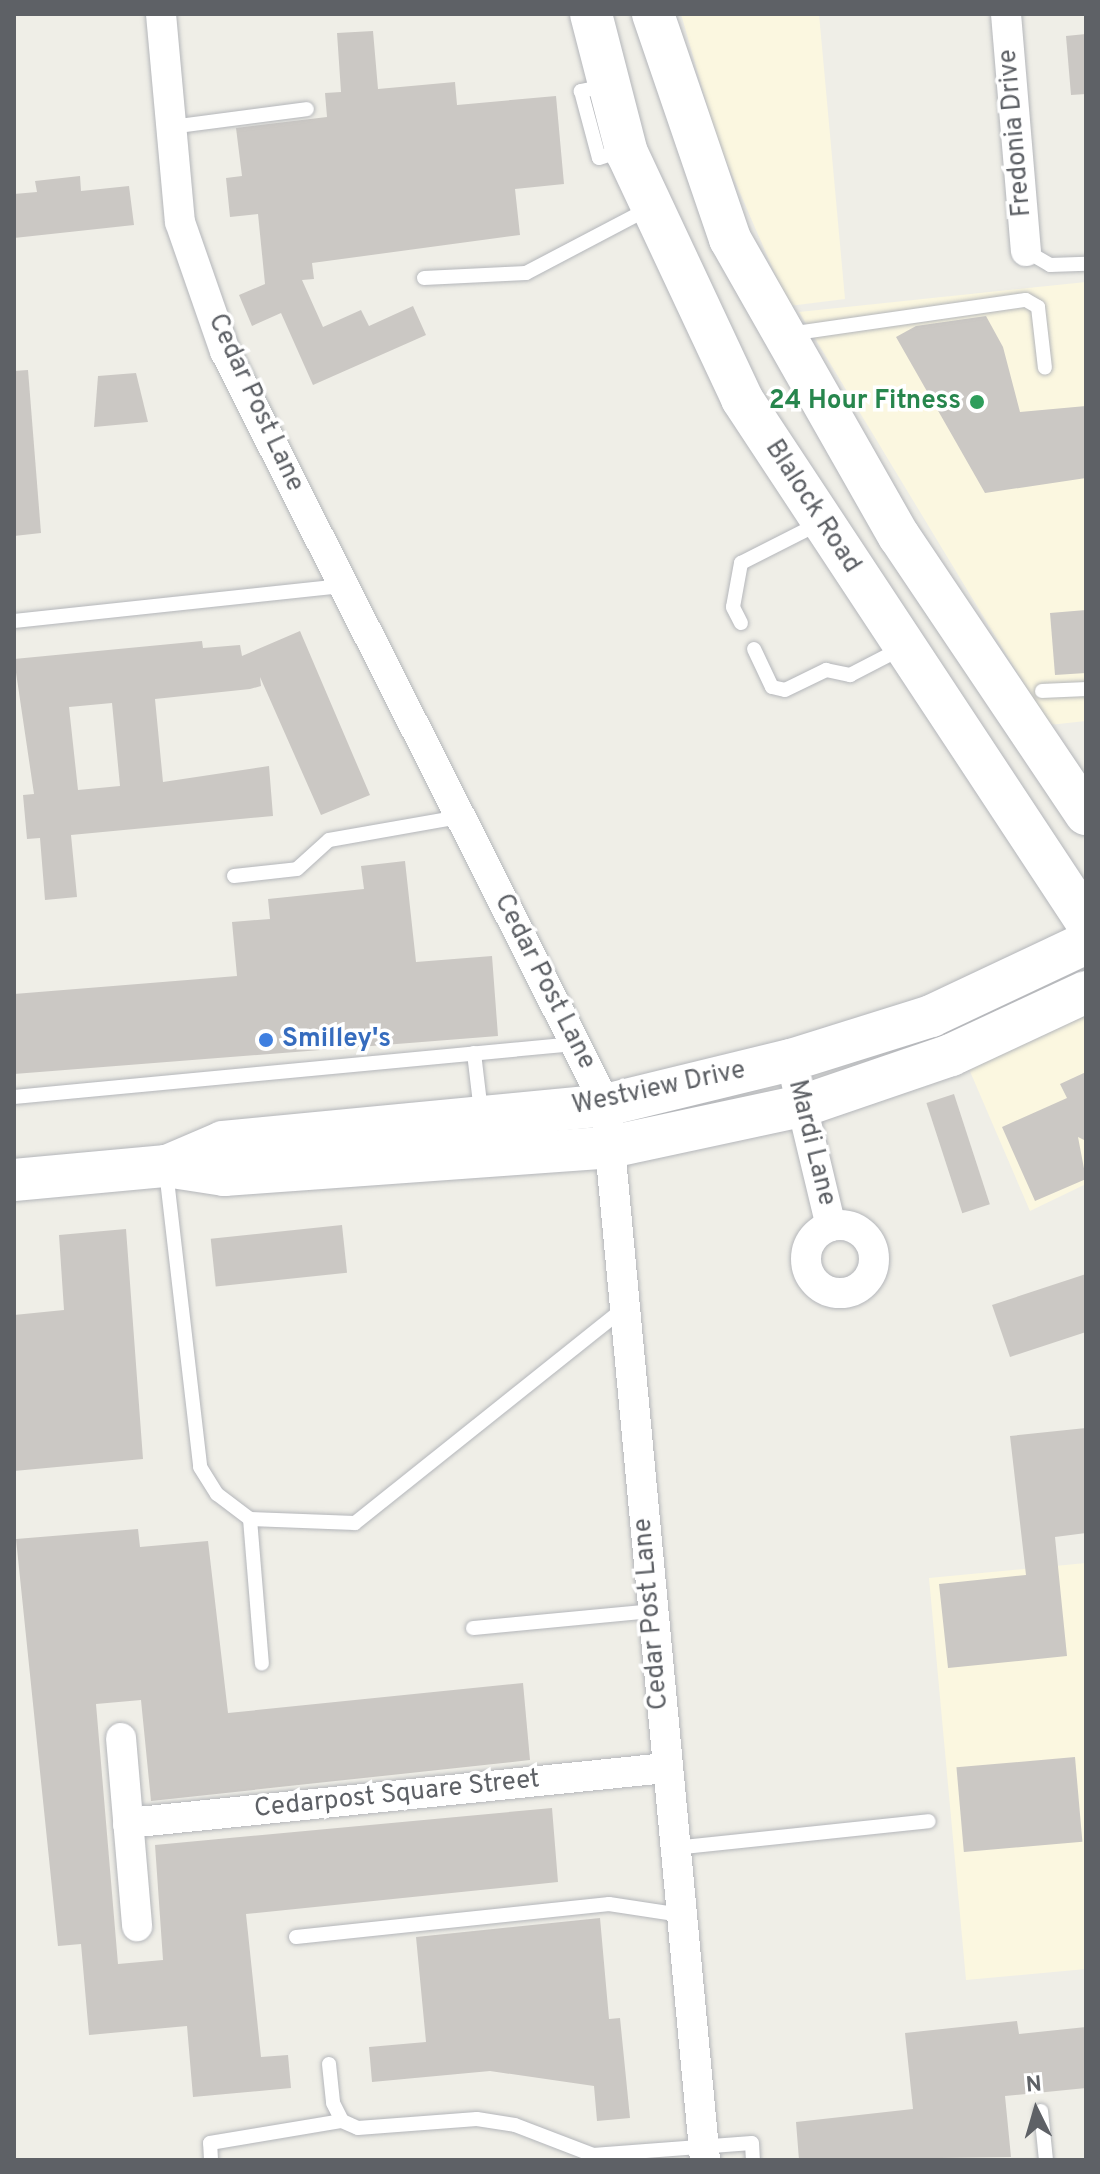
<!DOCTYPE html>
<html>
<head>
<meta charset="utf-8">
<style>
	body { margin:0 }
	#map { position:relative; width:1100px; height:2174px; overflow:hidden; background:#efeee7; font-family:Overpass,sans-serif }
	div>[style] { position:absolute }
	.commercial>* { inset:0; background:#fbf7e0 }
	.building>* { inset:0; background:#cbc8c4; transform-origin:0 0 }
	.roads { filter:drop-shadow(0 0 2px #b4b6ba) drop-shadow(0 0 2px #b4b6ba) }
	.service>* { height:14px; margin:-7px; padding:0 7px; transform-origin:7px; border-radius:7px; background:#fff }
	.minor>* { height:30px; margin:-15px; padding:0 15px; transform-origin:15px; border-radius:15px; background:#fff }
	.minor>.ring { margin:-15px; padding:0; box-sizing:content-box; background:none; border:30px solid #fff; border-radius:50% }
	.secondary>* { height:42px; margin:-21px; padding:0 21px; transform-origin:21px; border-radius:21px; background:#fff }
	.dots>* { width:22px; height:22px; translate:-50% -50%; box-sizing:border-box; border:4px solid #fff; border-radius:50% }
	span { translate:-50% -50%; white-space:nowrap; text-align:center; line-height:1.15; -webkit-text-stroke:7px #fff; paint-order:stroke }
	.street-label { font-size:26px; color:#5e6166 }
	.leisure-label { font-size:26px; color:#27864d; font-weight:700 }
	.right { translate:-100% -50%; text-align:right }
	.shop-label { font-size:26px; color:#366cbe; font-weight:700 }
	.left { translate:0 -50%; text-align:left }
	.frame { position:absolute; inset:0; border:16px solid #5e6166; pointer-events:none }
	.north { position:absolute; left:996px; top:2070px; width:80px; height:80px; -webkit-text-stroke:6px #fff; paint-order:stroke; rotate:355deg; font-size:22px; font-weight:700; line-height:32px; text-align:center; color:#5e6166 }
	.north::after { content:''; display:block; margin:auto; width:28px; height:36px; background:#5e6166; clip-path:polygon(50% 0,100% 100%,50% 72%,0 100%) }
</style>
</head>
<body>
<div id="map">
	<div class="commercial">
		<i style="clip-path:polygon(681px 14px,819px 14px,845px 299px,789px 306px,717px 140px)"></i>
		<i style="clip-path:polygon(1086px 282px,1086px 721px,1049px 725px,799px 312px)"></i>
		<i style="clip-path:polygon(1086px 1012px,1086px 1184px,1030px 1211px,969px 1069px)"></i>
		<i style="clip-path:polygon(1086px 1563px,1086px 1969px,966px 1980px,929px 1578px)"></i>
	</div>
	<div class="building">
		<i style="clip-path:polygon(373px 31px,378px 89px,455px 82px,457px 105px,556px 96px,564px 184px,515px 189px,520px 235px,312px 263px,314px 279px,302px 280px,323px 327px,361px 310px,369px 326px,413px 306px,426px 335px,313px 385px,281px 313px,252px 326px,239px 295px,265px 284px,258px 214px,230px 217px,226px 178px,242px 176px,236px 128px,327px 117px,325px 93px,341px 92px,337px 33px)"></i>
		<i style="clip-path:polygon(1086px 34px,1086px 94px,1071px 95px,1066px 36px)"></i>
		<i style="clip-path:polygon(80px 176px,81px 191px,129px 186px,134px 225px,14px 238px,14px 194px,37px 192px,35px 181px)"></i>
		<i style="clip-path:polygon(986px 316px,1003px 347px,1020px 412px,1086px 406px,1086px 478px,985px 493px,896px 337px,916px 326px)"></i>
		<i style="clip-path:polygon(28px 370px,41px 533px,14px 536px,14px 371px)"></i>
		<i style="clip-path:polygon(136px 373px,148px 422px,94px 427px,98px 376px)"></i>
		<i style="clip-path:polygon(1086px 610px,1086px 673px,1055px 675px,1050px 613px)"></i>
		<i style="clip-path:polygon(evenodd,300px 631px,370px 795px,321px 815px,260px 677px,261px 686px,250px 689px,155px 699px,163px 782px,269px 766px,273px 816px,71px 835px,77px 897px,45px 900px,40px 838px,27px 839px,23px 795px,34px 794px,14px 659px,202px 641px,203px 648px,240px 645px,242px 656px,300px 631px,112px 703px,120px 786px,78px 790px,69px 707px,112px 703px)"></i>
		<i style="clip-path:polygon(405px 861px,416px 962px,492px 956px,498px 1036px,14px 1074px,14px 994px,237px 976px,232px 922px,270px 919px,268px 899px,364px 889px,361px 866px)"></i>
		<i style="clip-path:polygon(1086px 1072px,1086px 1141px,1078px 1137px,1086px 1179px,1035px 1201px,1002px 1127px,1067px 1098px,1060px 1084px)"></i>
		<i style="left:954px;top:1094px;width:116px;height:29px;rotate:72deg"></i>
		<i style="left:342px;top:1225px;width:48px;height:132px;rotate:84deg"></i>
		<i style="clip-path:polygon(126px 1229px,143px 1459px,14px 1471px,14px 1315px,64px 1310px,59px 1235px)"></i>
		<i style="clip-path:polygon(1086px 1274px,1086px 1332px,1010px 1357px,992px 1305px)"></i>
		<i style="clip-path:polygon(1086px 1428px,1086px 1533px,1055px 1537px,1067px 1656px,948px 1668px,939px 1584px,1026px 1575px,1010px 1436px)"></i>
		<i style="clip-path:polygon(138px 1529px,140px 1547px,208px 1541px,228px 1713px,523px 1683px,530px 1760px,151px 1801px,141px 1700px,96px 1704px,118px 1964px,163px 1960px,155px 1845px,552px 1808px,558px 1882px,246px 1914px,261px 2057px,288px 2055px,291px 2088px,193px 2097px,187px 2026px,89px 2035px,81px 1944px,58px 1946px,16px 1539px)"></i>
		<i style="left:1075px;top:1757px;width:85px;height:119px;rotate:85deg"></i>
		<i style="clip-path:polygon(600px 1918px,609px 2019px,620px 2018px,630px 2118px,597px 2121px,594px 2086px,490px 2071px,372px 2082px,369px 2047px,426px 2042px,416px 1937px)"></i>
		<i style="clip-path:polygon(1017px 2021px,1019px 2034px,1086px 2027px,1086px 2088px,1005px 2096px,1011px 2157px,799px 2160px,796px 2122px,913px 2109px,905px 2033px)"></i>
	</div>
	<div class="roads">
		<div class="service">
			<i style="left:605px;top:86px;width:25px;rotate:168deg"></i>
			<i style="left:581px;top:91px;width:69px;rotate:75deg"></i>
			<i style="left:599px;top:158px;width:25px;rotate:-18deg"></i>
			<i style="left:171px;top:127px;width:137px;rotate:-7.5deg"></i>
			<i style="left:1026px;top:251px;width:28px;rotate:30deg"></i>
			<i style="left:1050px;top:265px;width:36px;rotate:-2deg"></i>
			<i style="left:424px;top:278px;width:102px;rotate:-2.8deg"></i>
			<i style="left:526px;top:273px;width:140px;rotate:-27.7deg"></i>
			<i style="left:789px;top:334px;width:239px;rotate:-8.2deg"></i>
			<i style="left:1026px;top:300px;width:14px;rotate:30deg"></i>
			<i style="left:1038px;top:307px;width:61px;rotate:83.5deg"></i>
			<i style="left:14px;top:621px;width:332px;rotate:-6.1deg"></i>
			<i style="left:741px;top:623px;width:18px;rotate:-117deg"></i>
			<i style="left:733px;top:607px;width:45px;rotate:-79.7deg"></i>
			<i style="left:741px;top:563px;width:89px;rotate:-26.9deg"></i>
			<i style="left:754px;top:649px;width:42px;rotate:64.7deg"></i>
			<i style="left:772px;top:687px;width:13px;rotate:13deg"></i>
			<i style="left:785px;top:690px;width:46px;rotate:-26deg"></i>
			<i style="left:826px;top:670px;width:25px;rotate:12deg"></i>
			<i style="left:850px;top:675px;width:61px;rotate:-27.4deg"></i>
			<i style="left:1042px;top:691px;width:44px;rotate:-2.6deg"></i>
			<i style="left:234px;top:876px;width:63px;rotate:-6.3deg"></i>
			<i style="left:297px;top:869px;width:43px;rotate:-42.2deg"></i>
			<i style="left:329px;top:840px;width:133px;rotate:-10deg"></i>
			<i style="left:474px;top:1053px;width:59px;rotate:83.2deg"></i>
			<i style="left:14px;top:1097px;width:563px;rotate:-5.4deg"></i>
			<i style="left:166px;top:1171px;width:298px;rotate:83.4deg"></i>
			<i style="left:200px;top:1467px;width:32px;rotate:58deg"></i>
			<i style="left:217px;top:1494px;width:41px;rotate:37.1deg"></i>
			<i style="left:250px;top:1519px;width:105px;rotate:2.2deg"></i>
			<i style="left:355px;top:1523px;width:344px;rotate:-38.6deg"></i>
			<i style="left:250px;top:1519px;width:145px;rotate:85.3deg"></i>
			<i style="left:473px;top:1628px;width:180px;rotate:-5.4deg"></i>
			<i style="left:674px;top:1848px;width:256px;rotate:-6deg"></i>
			<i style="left:296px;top:1937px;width:315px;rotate:-6deg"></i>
			<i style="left:609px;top:1904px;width:73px;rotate:8.7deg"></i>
			<i style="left:329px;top:2064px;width:39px;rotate:84deg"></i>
			<i style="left:333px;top:2103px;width:20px;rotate:63deg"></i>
			<i style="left:342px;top:2121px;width:17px;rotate:24deg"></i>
			<i style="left:358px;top:2128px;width:119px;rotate:-4.3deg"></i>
			<i style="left:477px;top:2119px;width:38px;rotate:9deg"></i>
			<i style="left:515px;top:2125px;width:84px;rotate:21deg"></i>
			<i style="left:593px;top:2155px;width:159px;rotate:-4.3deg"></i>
			<i style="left:752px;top:2143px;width:17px;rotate:87deg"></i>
			<i style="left:1041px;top:2111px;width:49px;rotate:84.2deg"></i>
			<i style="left:211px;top:2160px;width:17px;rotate:-93deg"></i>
			<i style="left:210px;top:2143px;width:134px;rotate:-9.5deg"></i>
		</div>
		<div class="minor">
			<i style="left:161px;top:14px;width:209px;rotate:84.8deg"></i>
			<i style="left:180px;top:222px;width:137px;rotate:70.8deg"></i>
			<i style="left:225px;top:351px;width:845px;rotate:63.19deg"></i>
			<i style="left:606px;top:1105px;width:1060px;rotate:84.64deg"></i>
			<i style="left:1006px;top:14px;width:238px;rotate:85.2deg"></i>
			<i style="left:791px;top:1060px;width:171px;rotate:76.5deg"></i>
			<i class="ring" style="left:806px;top:1225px;width:38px;height:38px"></i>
			<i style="left:121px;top:1738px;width:189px;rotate:85.1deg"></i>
			<i style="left:128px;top:1823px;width:541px;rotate:-5.84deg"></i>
		</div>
		<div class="secondary">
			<i style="left:591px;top:14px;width:144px;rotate:75.5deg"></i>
			<i style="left:627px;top:153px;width:272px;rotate:64.9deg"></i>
			<i style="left:742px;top:399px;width:625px;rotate:56.61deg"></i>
			<i style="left:653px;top:14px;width:238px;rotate:71.1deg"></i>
			<i style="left:730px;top:239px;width:342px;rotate:60.4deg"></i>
			<i style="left:899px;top:536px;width:335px;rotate:56.1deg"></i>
			<i style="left:167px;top:1166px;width:61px;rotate:-23.2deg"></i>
			<i style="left:223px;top:1142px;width:385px;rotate:-5.5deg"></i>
			<i style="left:606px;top:1105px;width:190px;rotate:-13.7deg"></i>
			<i style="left:791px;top:1060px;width:147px;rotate:-17.4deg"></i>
			<i style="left:931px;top:1016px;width:171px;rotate:-25.2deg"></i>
			<i style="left:14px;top:1180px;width:153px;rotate:-5.3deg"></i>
			<i style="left:166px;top:1166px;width:59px;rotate:8.8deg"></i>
			<i style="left:224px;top:1175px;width:387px;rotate:-4.1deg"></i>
			<i style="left:610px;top:1147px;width:196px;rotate:-12.1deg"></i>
			<i style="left:802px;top:1106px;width:157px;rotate:-18.9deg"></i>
			<i style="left:951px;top:1055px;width:149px;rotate:-25deg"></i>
		</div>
	</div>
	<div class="dots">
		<i style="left:977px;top:402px;background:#2e9e5b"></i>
		<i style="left:266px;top:1040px;background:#3f7fe0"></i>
	</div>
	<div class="street-label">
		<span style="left:1016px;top:133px;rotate:-95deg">Fredonia Drive</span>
		<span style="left:255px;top:403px;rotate:65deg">Cedar Post Lane</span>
		<span style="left:812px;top:507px;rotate:57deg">Blalock Road</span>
		<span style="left:544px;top:982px;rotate:63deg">Cedar Post Lane</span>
		<span style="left:659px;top:1089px;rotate:-12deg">Westview Drive</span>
		<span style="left:811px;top:1143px;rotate:76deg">Mardi Lane</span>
		<span style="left:652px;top:1614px;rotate:-95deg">Cedar Post Lane</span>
		<span style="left:397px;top:1795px;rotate:-6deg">Cedarpost Square Street</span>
	</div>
	<div class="leisure-label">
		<span class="right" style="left:961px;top:402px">24 Hour Fitness</span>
	</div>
	<div class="shop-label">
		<span class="left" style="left:282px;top:1040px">Smilley's</span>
	</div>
	<div class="frame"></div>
	<div class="north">N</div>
</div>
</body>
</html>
